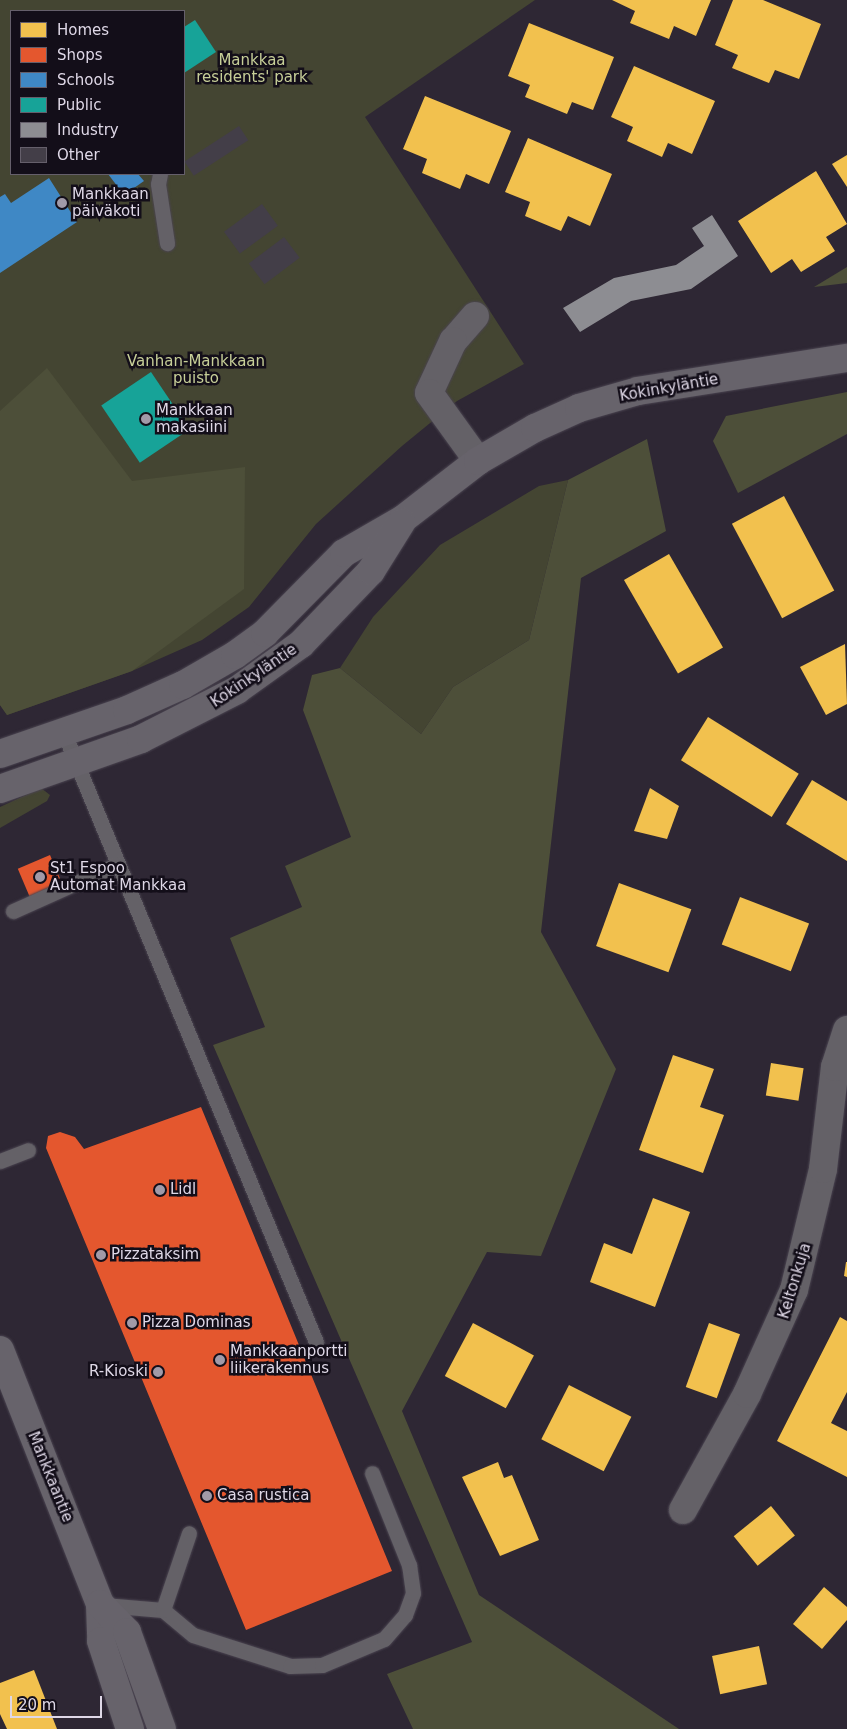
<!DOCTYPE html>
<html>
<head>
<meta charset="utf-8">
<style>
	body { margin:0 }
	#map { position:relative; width:847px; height:1729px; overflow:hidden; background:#2e2734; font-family:"DejaVu Sans",sans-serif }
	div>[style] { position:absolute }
	.green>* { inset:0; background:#444532 }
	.forest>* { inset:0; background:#4d4f39 }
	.homes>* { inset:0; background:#f2c14e; transform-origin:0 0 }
	.shops>* { inset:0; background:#e4572e; transform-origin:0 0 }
	.schools>* { inset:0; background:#3f88c5 }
	.public>* { inset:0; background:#17a398; transform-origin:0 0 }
	.industry>* { inset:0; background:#8d8d92 }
	.building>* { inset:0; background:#433e48; transform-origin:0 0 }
	.roads { filter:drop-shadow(0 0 1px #4a4450) drop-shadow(0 0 1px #4a4450) }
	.lane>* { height:15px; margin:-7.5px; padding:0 7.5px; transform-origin:7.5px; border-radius:7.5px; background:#646167 }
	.street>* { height:28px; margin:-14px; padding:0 14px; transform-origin:14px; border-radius:14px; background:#646167 }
	.secondary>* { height:28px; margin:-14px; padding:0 14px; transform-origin:14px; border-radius:14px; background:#67636b }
	.dots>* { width:14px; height:14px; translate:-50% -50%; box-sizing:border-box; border:2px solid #130e19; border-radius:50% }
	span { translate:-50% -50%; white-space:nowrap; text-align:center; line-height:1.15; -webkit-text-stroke:5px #130e19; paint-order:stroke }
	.park-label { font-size:15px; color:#c7cf98 }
	.poi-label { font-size:15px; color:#dfd8e7 }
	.left { translate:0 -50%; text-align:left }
	.right { translate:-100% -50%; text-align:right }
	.street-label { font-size:15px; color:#dfd8e7 }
	.legend { position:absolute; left:10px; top:10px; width:175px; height:165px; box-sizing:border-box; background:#130e19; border:1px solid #655f6b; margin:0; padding:6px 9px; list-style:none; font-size:15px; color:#dfd8e7 }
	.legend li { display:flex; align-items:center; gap:10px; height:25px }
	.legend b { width:25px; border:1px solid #655f6b }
	.scale { position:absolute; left:10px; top:1696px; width:92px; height:22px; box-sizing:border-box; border:2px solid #dfd8e7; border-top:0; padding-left:6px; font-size:15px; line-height:18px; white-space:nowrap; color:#dfd8e7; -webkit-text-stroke:4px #130e19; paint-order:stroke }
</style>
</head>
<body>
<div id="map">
	<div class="green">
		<i style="clip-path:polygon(evenodd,0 0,535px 0,365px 117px,524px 364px,457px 401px,402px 446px,316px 524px,249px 607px,202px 640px,132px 671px,7px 715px,0 705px,0 0,11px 11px,184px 11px,184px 174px,11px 174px,11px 11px)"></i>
		<i style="clip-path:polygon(568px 480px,529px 640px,453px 687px,421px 734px,340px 668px,373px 617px,440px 545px,539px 486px)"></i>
		<i style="clip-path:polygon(41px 788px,50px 795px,47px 801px,0 828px,0 807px)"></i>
	</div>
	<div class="forest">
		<i style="clip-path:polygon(847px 267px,847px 283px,814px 287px)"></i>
		<i style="clip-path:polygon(47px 368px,132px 481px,245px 467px,244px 589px,132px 671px,7px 715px,0 705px,0 411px)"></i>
		<i style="clip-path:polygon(847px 392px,847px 434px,738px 493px,713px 441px,726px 416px)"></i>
		<i style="clip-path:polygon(647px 439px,666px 531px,581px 578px,541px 932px,616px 1069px,541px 1256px,487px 1252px,402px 1411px,479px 1595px,679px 1729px,413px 1729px,387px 1674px,472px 1642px,213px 1045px,265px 1027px,230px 938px,302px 907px,285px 866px,351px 837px,303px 710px,312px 675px,340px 668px,421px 734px,453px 687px,529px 640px,568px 480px)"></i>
	</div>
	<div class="homes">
		<i style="clip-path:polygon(612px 0,711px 0,696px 36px,674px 26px,669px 39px,630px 23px,635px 11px)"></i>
		<i style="clip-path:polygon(733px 0,763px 0,821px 24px,799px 79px,775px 70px,769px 83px,732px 68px,738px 55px,715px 45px)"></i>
		<i style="clip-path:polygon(529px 23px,614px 57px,593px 110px,572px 102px,567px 114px,525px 97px,530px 85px,508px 76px)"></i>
		<i style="clip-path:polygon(634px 66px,715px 101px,692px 154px,668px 143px,662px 157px,627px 141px,633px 127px,611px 117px)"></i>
		<i style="clip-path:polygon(425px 96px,511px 131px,489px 184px,466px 174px,460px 189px,422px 173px,427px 159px,403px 149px)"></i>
		<i style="clip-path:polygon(528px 138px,612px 174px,590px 226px,568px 216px,561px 231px,525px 216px,530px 202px,505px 192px)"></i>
		<i style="clip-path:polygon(847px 155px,847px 187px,832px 164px)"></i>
		<i style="clip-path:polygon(816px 171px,847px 224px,826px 237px,835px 251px,801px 272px,792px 259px,771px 273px,738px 221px)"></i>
		<i style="left:784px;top:496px;width:107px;height:59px;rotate:62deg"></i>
		<i style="left:669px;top:554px;width:108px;height:52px;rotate:60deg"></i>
		<i style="clip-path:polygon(845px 644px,847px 704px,826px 715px,800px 667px)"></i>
		<i style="left:708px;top:717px;width:107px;height:51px;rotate:32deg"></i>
		<i style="clip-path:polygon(812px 780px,847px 801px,847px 861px,786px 824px)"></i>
		<i style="clip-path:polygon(650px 788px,679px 806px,667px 839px,634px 831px)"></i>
		<i style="left:619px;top:883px;width:77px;height:67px;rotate:20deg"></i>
		<i style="left:740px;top:897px;width:74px;height:51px;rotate:21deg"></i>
		<i style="clip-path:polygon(673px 1055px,714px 1069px,700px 1107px,724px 1115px,703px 1173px,639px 1150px)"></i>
		<i style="left:771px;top:1063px;width:33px;height:33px;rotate:9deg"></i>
		<i style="clip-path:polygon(653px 1198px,690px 1212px,655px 1307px,590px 1282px,604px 1243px,632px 1254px)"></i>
		<i style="clip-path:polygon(846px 1262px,847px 1262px,847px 1277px,844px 1276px)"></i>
		<i style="clip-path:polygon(840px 1317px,847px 1321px,847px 1392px,831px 1423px,847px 1431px,847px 1477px,777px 1441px)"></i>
		<i style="left:473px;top:1323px;width:69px;height:60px;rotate:28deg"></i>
		<i style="left:709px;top:1323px;width:33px;height:68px;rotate:20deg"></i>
		<i style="left:569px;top:1385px;width:70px;height:61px;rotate:27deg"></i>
		<i style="clip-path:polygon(498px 1462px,504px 1478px,512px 1475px,539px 1540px,500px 1556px,462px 1477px)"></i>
		<i style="left:771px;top:1506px;width:38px;height:48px;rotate:51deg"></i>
		<i style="clip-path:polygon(824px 1587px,847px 1607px,847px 1620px,822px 1649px,793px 1624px)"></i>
		<i style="left:759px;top:1646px;width:39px;height:48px;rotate:78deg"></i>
		<i style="clip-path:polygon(34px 1670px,57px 1729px,7px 1729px,0 1714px,0 1683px)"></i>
	</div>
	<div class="shops">
		<i style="left:50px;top:855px;width:34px;height:35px;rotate:67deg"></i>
		<i style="clip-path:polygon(201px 1107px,392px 1571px,246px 1630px,46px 1148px,48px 1136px,60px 1132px,75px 1137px,84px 1149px)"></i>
	</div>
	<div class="schools">
		<i style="clip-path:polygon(108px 174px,138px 174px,144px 181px,124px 195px)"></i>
		<i style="clip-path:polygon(49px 178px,77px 222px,0 273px,0 197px,5px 194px,11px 203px)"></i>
	</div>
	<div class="public">
		<i style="clip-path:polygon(195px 20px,216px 52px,184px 73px,184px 27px)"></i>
		<i style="left:151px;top:372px;width:69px;height:60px;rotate:56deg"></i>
	</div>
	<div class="industry">
		<i style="clip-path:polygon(712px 215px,738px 256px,691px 289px,631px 301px,580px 332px,563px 308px,614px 278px,676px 265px,704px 246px,692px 228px)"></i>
	</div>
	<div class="building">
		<i style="left:239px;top:126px;width:17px;height:65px;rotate:57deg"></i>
		<i style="left:262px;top:204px;width:27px;height:47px;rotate:54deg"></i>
		<i style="left:284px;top:237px;width:26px;height:44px;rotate:53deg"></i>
	</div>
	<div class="roads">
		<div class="lane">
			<i style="left:160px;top:174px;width:10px;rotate:101deg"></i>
			<i style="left:158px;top:184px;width:60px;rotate:81.3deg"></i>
			<i style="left:64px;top:733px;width:659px;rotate:67.52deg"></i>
			<i style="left:13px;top:911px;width:115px;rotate:-24.1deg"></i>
			<i style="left:0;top:1161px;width:30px;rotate:-21deg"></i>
			<i style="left:104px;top:1605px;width:59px;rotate:4.8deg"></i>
			<i style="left:163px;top:1610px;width:39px;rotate:40deg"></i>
			<i style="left:193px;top:1635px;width:102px;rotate:17.7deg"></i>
			<i style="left:290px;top:1666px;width:32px;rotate:-2deg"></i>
			<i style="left:322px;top:1665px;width:67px;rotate:-22.8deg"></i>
			<i style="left:384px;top:1639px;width:32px;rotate:-49deg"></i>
			<i style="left:405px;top:1615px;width:23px;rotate:-70deg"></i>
			<i style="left:413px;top:1593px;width:28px;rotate:-98deg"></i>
			<i style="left:409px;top:1565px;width:99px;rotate:-111.9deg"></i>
			<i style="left:163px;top:1610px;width:81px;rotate:-71.3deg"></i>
		</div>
		<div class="street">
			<i style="left:475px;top:316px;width:33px;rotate:131deg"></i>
			<i style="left:453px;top:341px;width:57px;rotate:114.8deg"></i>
			<i style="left:429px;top:393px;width:84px;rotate:54.2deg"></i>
			<i style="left:683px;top:1510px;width:132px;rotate:-61.1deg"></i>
			<i style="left:747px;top:1394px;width:114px;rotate:-65.7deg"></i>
			<i style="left:794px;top:1290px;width:124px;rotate:-76.5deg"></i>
			<i style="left:823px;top:1169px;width:103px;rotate:-83.3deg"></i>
			<i style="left:835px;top:1067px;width:39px;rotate:-72deg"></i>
		</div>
		<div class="secondary">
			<i style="left:0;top:754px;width:134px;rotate:-19.1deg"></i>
			<i style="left:127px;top:710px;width:61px;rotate:-24.1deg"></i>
			<i style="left:183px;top:685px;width:60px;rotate:-30deg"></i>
			<i style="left:235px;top:655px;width:37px;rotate:-36deg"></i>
			<i style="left:265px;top:633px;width:112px;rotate:-45.4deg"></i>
			<i style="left:344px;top:553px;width:68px;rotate:-30deg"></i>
			<i style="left:403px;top:519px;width:95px;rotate:-37.7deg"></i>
			<i style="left:478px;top:461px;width:66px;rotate:-30.1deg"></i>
			<i style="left:535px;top:428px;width:48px;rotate:-24.4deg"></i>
			<i style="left:579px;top:408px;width:61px;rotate:-16.1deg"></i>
			<i style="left:638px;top:391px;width:212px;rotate:-9deg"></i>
			<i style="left:0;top:789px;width:150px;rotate:-19.5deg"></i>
			<i style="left:141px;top:739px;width:108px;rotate:-27deg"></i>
			<i style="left:237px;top:690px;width:79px;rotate:-35.7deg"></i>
			<i style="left:301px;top:644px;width:101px;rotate:-46.2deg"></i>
			<i style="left:371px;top:571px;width:57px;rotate:-58deg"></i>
			<i style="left:0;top:1350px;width:273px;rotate:68.5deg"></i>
			<i style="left:100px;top:1604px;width:37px;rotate:88deg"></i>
			<i style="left:101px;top:1641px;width:93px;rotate:71.8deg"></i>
			<i style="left:100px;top:1604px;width:39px;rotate:46deg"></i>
			<i style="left:127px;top:1632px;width:103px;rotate:70.2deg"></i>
		</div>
	</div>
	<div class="dots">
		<i style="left:62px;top:203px;background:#a19aa8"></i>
		<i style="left:146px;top:419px;background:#a19aa8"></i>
		<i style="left:40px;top:877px;background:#a19aa8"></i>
		<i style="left:160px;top:1190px;background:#a19aa8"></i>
		<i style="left:101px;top:1255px;background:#a19aa8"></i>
		<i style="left:132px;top:1323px;background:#a19aa8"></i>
		<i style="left:220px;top:1360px;background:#a19aa8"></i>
		<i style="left:158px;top:1372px;background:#a19aa8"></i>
		<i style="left:207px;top:1496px;background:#a19aa8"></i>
	</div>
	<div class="park-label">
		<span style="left:252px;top:69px">Mankkaa<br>residents' park</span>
		<span style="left:196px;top:370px">Vanhan-Mankkaan<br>puisto</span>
	</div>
	<div class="poi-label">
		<span class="left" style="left:72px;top:203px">Mankkaan<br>päiväkoti</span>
		<span class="left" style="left:156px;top:419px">Mankkaan<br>makasiini</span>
		<span class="left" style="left:50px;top:877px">St1 Espoo<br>Automat Mankkaa</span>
		<span class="left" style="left:170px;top:1190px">Lidl</span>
		<span class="left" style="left:111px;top:1255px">Pizzataksim</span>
		<span class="left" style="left:142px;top:1323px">Pizza Dominas</span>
		<span class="left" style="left:230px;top:1360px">Mankkaanportti<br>liikerakennus</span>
		<span class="right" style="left:148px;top:1372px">R-Kioski</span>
		<span class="left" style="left:217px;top:1496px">Casa rustica</span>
	</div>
	<div class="street-label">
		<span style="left:669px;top:388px;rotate:-10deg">Kokinkyläntie</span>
		<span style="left:254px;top:676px;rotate:-34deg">Kokinkyläntie</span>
		<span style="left:795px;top:1281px;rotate:-73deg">Keltonkuja</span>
		<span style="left:50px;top:1477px;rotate:68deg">Mankkaantie</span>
	</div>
	<ul class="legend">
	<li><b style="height:14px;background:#f2c14e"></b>Homes</li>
	<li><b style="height:14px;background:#e4572e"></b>Shops</li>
	<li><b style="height:14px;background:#3f88c5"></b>Schools</li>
	<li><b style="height:14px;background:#17a398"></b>Public</li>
	<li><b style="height:14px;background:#8d8d92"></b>Industry</li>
	<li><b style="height:14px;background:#433e48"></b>Other</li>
	</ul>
	<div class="scale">20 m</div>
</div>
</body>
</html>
